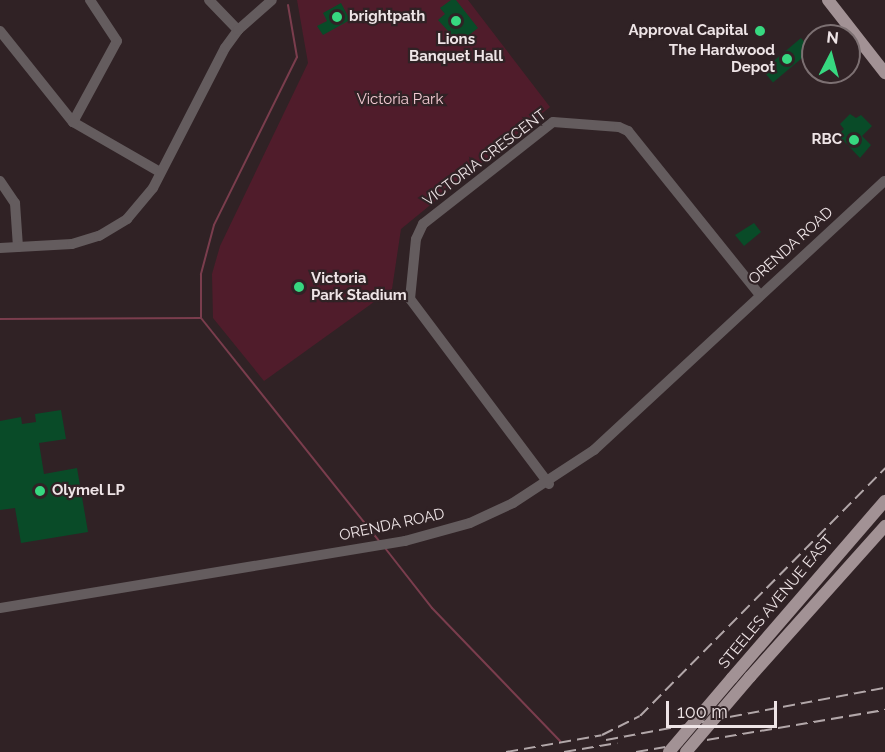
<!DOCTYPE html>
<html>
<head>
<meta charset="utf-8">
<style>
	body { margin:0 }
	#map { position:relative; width:885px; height:752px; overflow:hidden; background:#302225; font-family:Raleway,sans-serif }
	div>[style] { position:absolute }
	.green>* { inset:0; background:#501c2b }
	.stream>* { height:2px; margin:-1px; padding:0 1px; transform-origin:1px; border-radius:1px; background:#7a3d4d }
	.building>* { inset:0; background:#094b28; transform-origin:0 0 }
	.minor>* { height:10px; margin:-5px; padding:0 5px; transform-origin:5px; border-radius:5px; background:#645c5e }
	.major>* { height:12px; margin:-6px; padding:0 6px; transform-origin:6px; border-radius:6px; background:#a29295 }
	.rail>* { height:2px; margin-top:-1px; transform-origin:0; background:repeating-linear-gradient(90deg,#b2a7a9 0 12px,transparent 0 18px) }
	.major-bridge>* { height:12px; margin:-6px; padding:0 6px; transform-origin:6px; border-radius:6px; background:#a29295 }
	.dots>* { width:16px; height:16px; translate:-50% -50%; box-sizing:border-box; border:3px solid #302225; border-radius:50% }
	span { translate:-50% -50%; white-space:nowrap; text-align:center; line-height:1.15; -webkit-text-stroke:4.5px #302225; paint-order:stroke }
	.poi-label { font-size:15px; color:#eee4e6; font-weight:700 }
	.left { translate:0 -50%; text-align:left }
	.right { translate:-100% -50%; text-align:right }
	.park-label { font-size:15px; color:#f3cbd3 }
	.street-label { font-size:15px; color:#eee4e6 }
	.north { position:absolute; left:801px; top:24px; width:60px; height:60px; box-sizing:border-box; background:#302225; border:2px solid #7c7072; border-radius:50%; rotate:6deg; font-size:16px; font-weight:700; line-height:24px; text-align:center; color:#eee4e6 }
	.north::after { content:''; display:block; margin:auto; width:21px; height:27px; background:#37d880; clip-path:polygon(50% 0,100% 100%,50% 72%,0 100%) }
	.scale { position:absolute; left:666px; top:701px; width:111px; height:27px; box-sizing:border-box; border:3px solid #eee4e6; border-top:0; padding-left:8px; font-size:18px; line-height:21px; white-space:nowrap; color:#eee4e6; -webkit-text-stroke:4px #302225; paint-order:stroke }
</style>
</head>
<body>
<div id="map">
	<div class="green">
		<i style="clip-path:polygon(297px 0,468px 0,550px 107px,401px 229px,392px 289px,264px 381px,213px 318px,212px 274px,220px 246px,308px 63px)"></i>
	</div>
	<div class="stream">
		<i style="left:288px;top:5px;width:53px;rotate:80.2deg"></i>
		<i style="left:297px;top:57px;width:187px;rotate:116.3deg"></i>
		<i style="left:214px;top:225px;width:51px;rotate:104.9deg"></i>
		<i style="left:201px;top:274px;width:44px;rotate:90deg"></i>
		<i style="left:201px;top:318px;width:285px;rotate:51.4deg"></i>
		<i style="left:0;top:319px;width:201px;rotate:-0.3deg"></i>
		<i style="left:385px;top:548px;width:76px;rotate:51.9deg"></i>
		<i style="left:432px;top:608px;width:185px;rotate:46.1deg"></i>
	</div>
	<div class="building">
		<i style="clip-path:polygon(451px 0,456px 0,478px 28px,459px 43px,438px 20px,445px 14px,440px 8px)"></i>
		<i style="clip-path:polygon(341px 3px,350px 20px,323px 35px,317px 26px,327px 21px,323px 13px)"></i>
		<i style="left:801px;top:38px;width:16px;height:50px;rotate:50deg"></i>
		<i style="clip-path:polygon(850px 114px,856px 118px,861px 115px,872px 126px,862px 136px,871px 145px,860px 158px,838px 135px,844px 129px,840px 124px)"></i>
		<i style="clip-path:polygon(754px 223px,761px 232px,744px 246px,735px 235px)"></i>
		<i style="clip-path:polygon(61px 410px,66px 439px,39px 443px,44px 474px,77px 468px,88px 532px,21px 543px,15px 508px,0 510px,0 421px,21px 417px,22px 424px,36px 422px,35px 414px)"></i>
	</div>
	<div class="minor">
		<i style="left:209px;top:0;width:42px;rotate:46deg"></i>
		<i style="left:0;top:31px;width:117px;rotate:51.3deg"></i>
		<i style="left:73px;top:122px;width:100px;rotate:29.9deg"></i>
		<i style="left:73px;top:122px;width:92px;rotate:-61.5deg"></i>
		<i style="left:117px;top:41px;width:49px;rotate:-123.4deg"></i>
		<i style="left:0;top:181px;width:27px;rotate:56deg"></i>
		<i style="left:15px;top:203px;width:44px;rotate:86.1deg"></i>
		<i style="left:0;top:248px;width:72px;rotate:-3.2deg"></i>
		<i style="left:72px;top:244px;width:28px;rotate:-17deg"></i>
		<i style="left:99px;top:236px;width:33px;rotate:-31deg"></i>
		<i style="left:127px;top:219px;width:40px;rotate:-50deg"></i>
		<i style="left:153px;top:188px;width:157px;rotate:-62.8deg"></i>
		<i style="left:225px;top:48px;width:22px;rotate:-54deg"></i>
		<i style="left:238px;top:30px;width:45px;rotate:-41.4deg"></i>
		<i style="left:549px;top:484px;width:231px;rotate:-126.9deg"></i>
		<i style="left:410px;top:299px;width:60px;rotate:-84.3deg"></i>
		<i style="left:416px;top:239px;width:17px;rotate:-65deg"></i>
		<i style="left:423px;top:224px;width:165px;rotate:-38.1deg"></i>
		<i style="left:553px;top:122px;width:66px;rotate:4.3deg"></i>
		<i style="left:619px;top:127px;width:10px;rotate:24deg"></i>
		<i style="left:628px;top:131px;width:211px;rotate:51.2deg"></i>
		<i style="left:0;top:608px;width:411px;rotate:-9.4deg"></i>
		<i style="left:405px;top:541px;width:67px;rotate:-15.5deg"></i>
		<i style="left:470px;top:523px;width:47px;rotate:-24.9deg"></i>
		<i style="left:513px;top:503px;width:97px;rotate:-33.2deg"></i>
		<i style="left:594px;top:450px;width:396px;rotate:-42.8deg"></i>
	</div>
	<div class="major">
		<i style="left:828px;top:0;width:93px;rotate:52deg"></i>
		<i style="left:750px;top:677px;width:203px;rotate:-48.2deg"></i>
		<i style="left:732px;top:678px;width:234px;rotate:-49.2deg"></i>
	</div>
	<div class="rail">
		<i style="left:606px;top:740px;width:284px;rotate:-10.6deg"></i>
		<i style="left:506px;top:752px;width:97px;rotate:-10deg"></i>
		<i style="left:602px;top:735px;width:42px;rotate:-26.6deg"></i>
		<i style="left:640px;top:716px;width:349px;rotate:-45.3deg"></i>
		<i style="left:564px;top:752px;width:54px;rotate:-9.6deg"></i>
		<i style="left:636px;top:752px;width:253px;rotate:-9.6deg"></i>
	</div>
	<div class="major-bridge">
		<i style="left:669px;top:752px;width:97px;rotate:-49.6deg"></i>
		<i style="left:686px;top:752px;width:99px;rotate:-49.5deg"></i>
	</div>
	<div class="dots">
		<i style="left:337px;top:17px;background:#37d880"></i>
		<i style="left:456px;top:21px;background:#37d880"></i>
		<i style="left:760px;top:31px;background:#37d880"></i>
		<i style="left:787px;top:59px;background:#37d880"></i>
		<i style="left:854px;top:140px;background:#37d880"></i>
		<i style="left:299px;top:287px;background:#37d880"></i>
		<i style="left:40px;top:491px;background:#37d880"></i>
	</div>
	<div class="poi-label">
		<span class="left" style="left:349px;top:17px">brightpath</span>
		<span class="right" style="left:748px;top:31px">Approval Capital</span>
		<span style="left:456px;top:48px">Lions<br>Banquet Hall</span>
		<span class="right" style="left:775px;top:59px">The Hardwood<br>Depot</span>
		<span class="right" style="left:842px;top:140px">RBC</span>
		<span class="left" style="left:311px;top:287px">Victoria<br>Park Stadium</span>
		<span class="left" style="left:52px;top:491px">Olymel LP</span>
	</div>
	<div class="park-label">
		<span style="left:400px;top:100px">Victoria Park</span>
	</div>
	<div class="street-label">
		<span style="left:485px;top:158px;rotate:-37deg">VICTORIA CRESCENT</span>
		<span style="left:791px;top:246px;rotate:-42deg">ORENDA ROAD</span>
		<span style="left:392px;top:525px;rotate:-12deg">ORENDA ROAD</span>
		<span style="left:776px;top:602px;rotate:-50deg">STEELES AVENUE EAST</span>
	</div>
	<div class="north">N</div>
	<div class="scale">100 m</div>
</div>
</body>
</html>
